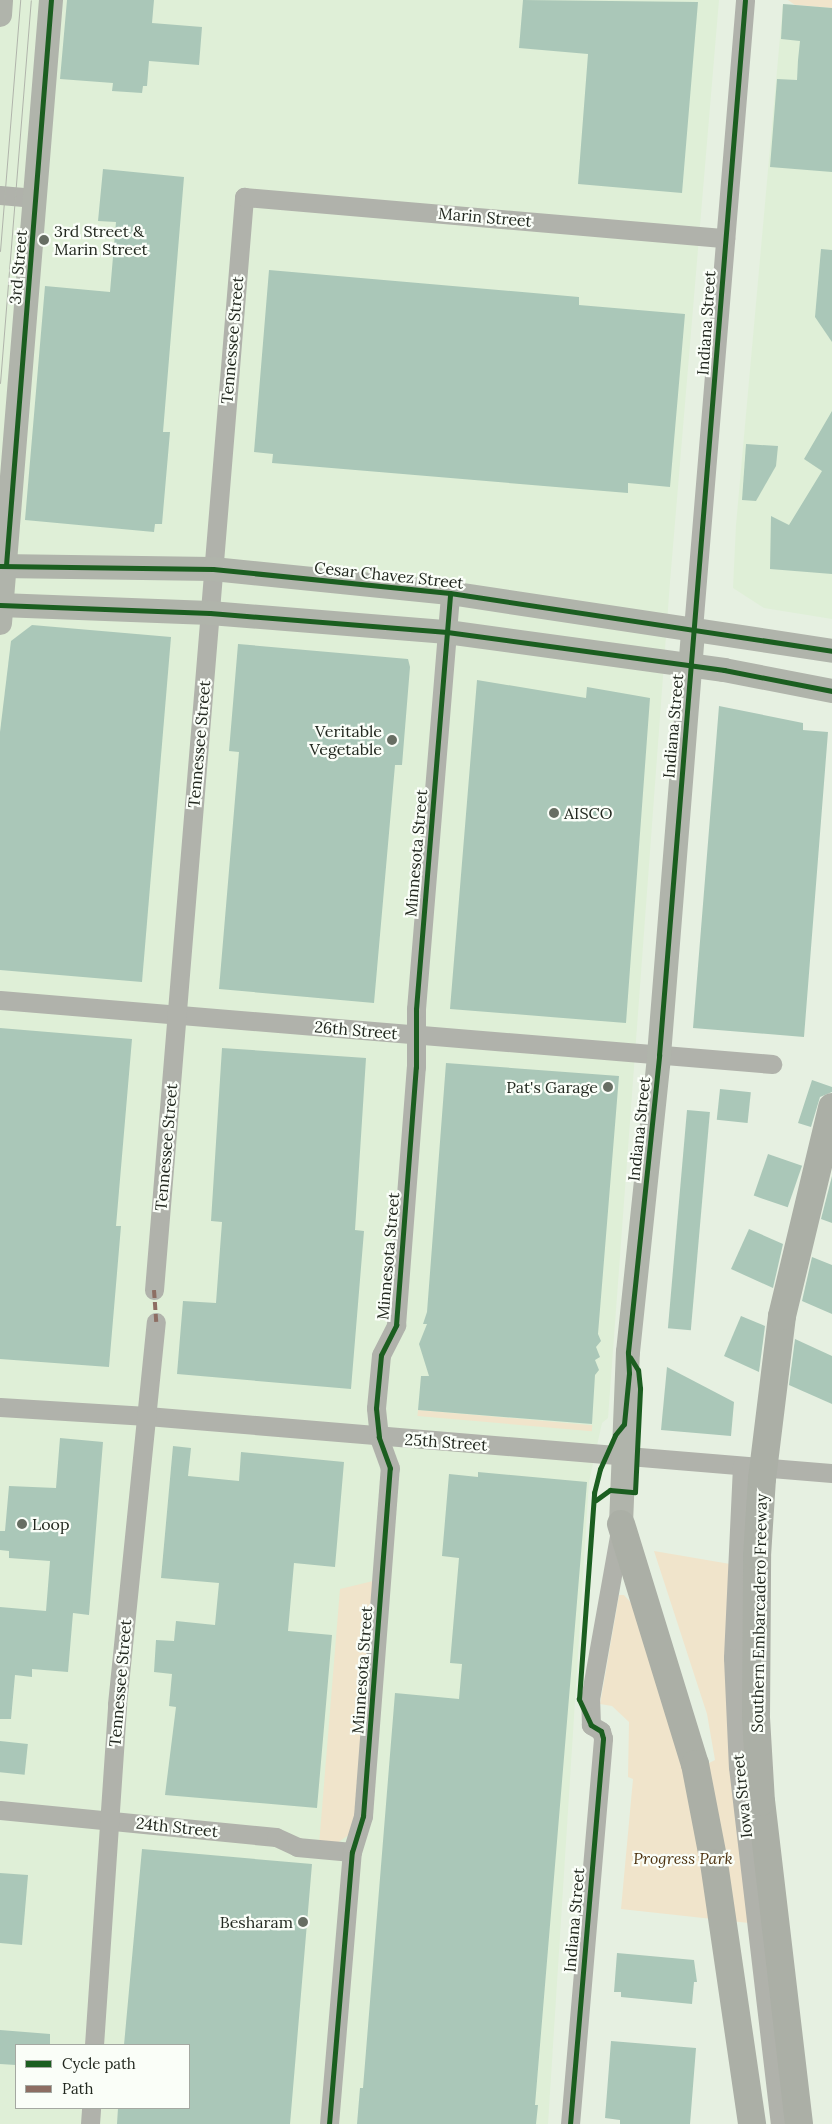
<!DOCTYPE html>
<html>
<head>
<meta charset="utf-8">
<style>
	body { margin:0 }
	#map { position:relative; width:832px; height:2124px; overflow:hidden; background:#e6f0e1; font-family:Lora,serif }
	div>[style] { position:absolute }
	.built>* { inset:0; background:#dfefd7 }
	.green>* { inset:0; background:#f0e4cb; transform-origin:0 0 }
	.building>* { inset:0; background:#aac7b8; transform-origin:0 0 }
	.minor>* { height:19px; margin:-9.5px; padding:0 9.5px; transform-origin:9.5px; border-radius:9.5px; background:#b0b2ab }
	.major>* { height:24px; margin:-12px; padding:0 12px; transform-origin:12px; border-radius:12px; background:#b0b4ab }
	.highway>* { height:28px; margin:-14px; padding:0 14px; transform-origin:14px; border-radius:14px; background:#abafa6 }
	.tram>* { height:1px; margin:-0.5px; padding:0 0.5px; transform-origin:0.5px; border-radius:0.5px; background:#b0b4ab }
	.quiet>* { height:4px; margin-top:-2px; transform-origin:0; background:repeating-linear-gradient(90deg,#8d6e63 0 8px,transparent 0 12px) }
	.cycleway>* { height:5px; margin:-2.5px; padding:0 2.5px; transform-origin:2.5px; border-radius:2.5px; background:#1b5e20 }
	.dots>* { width:14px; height:14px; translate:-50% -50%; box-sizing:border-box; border:2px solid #fafef8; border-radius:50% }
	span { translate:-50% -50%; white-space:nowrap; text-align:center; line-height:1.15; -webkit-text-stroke:4.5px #fafef8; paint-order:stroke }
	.street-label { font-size:16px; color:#22281f }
	.poi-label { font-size:16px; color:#22281f }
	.left { translate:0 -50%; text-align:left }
	.right { translate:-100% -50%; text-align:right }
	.park-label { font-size:16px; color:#4e3310; font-style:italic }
	.legend { position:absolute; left:15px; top:2044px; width:175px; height:65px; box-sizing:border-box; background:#fafef8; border:1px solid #a4a8a1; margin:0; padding:6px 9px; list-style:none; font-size:15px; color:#22281f }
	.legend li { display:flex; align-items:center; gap:10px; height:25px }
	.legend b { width:25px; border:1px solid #a4a8a1 }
</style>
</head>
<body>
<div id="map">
	<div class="built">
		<i style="clip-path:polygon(evenodd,0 0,719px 0,670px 582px,608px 1418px,602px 1423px,589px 1482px,548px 2124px,0 2124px,0 0,16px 2045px,189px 2045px,189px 2108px,16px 2108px,16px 2045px)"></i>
		<i style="clip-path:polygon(783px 4px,832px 8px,832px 619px,764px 608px,733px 588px,736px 525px)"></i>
	</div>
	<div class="green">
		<i style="clip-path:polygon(788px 0,832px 0,832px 8px,795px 5px)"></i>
		<i style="left:418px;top:1410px;width:175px;height:6px;rotate:5deg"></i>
		<i style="clip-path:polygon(654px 1551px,736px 1565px,749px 1923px,621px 1909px,633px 1779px,628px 1777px,629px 1722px,612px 1706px,600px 1704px,619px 1595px,624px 1595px,633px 1605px,685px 1775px,715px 1760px,707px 1714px)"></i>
		<i style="clip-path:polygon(373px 1581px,357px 1819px,350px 1834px,333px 1846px,319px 1845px,340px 1589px)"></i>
	</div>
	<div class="building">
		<i style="clip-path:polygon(67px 0,154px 0,152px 23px,202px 27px,199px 65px,149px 61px,147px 86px,143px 86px,142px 93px,112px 91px,113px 83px,60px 79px)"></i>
		<i style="clip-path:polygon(523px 0,698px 2px,682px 193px,578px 184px,588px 54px,519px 48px)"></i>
		<i style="clip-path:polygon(783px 4px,832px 8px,832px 172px,770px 167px,777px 79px,797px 80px,798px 60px,800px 41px,781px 39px)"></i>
		<i style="clip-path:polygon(103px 169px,184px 177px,163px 432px,170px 432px,162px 524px,155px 524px,154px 532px,25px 520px,45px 286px,110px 292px,116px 222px,98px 221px)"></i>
		<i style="clip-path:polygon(821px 249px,832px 250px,832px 342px,815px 317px)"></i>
		<i style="clip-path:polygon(269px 270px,579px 297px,579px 305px,685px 314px,670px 487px,628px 483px,628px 493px,272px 463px,273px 454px,254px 452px)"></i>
		<i style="clip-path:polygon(832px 411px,832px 574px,770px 569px,771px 516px,789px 525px,822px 471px,804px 459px)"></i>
		<i style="clip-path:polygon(746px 444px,778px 446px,776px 466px,756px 501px,742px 500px)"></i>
		<i style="clip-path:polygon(32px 625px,171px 637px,142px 982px,0 970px,0 732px,11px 641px)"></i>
		<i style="clip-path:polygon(238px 644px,408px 659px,410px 667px,402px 765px,395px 765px,374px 1003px,219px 989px,239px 752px,229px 751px)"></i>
		<i style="clip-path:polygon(477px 680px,586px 698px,587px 687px,650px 698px,626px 1023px,450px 1009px)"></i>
		<i style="clip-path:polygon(719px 706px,803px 723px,803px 730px,828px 732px,804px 1037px,693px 1028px)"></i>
		<i style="clip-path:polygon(0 1028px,132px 1039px,116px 1226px,121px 1226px,109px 1367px,0 1359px)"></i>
		<i style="clip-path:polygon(222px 1048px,366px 1058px,355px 1230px,364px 1231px,351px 1389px,177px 1374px,183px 1301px,216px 1303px,222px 1222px,211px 1221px)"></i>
		<i style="clip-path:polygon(446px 1063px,619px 1076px,598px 1334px,601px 1341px,596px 1347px,600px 1357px,595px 1360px,599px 1370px,595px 1375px,592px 1424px,418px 1410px,421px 1376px,429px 1376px,419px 1344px,427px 1324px,423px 1324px,427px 1312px)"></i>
		<i style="clip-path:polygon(812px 1080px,832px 1087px,832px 1092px,820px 1097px,811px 1127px,798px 1123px)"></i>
		<i style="left:720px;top:1089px;width:31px;height:31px;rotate:6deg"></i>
		<i style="left:687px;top:1110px;width:23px;height:219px;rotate:5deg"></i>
		<i style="left:768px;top:1154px;width:36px;height:44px;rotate:19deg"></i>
		<i style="clip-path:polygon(832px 1176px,832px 1223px,821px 1219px)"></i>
		<i style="clip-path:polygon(749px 1229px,783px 1244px,773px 1288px,731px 1269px)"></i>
		<i style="clip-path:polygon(812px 1257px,832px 1265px,832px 1314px,802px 1301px)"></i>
		<i style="clip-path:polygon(741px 1316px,765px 1326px,759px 1372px,724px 1356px)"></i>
		<i style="clip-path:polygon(795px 1339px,832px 1356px,832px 1404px,789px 1385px)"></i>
		<i style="clip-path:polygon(667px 1367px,734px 1402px,731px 1436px,661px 1430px)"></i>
		<i style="clip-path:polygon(60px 1438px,103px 1442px,89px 1615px,73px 1613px,68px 1672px,32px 1669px,32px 1677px,15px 1675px,11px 1719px,0 1719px,0 1607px,46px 1611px,50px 1561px,9px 1558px,9px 1551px,0 1550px,0 1531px,5px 1531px,9px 1486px,56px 1488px)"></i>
		<i style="clip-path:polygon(173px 1446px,191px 1448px,188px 1476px,239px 1481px,241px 1452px,344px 1462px,335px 1567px,294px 1563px,288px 1631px,332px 1635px,317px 1808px,165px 1795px,176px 1707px,169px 1706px,172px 1674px,154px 1672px,156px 1640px,174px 1641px,176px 1621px,215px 1625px,219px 1583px,161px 1578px)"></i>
		<i style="clip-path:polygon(478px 1472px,587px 1482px,535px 2105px,538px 2105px,536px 2124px,357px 2124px,360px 2088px,363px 2088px,395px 1693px,459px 1699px,462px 1664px,450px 1663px,459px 1558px,442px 1556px,449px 1474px,478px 1477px)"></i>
		<i style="left:0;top:1741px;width:28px;height:31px;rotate:6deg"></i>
		<i style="clip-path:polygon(142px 1849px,312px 1864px,290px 2124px,117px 2124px,118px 2108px,189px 2108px,189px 2045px,124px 2045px)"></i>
		<i style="clip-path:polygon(0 1873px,28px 1875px,22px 1945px,0 1943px)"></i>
		<i style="clip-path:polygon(617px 1953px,694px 1960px,697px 1982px,694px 1982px,692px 2004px,621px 1997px,621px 1992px,614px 1992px)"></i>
		<i style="clip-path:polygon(0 2030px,50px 2034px,50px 2045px,16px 2045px,16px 2065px,0 2064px)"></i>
		<i style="clip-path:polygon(611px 2041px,696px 2048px,690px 2124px,620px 2124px,620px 2120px,605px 2118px)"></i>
	</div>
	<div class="minor">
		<i style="left:0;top:195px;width:35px;rotate:5deg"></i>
		<i style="left:693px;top:629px;width:631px;rotate:-85.27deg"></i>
		<i style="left:0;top:1000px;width:775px;rotate:4.74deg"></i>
		<i style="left:154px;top:1290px;width:1097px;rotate:-85.29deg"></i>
		<i style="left:244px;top:197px;width:483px;rotate:4.9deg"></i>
		<i style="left:0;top:1407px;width:147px;rotate:3.5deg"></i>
		<i style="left:147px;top:1416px;width:687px;rotate:4.76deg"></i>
		<i style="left:742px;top:1466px;width:192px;rotate:92.7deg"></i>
		<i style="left:733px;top:1658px;width:109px;rotate:87.4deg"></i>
		<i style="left:738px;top:1767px;width:359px;rotate:83.3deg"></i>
		<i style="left:0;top:1810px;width:277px;rotate:5.6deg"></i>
		<i style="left:276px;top:1837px;width:23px;rotate:25deg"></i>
		<i style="left:297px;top:1847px;width:55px;rotate:5.2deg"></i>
		<i style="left:94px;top:2045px;width:342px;rotate:-86.1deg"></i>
		<i style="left:117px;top:1704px;width:384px;rotate:-84.2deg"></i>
		<i style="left:90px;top:2124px;width:16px;rotate:-86deg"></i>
		<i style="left:329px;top:2124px;width:273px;rotate:-85.2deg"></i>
		<i style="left:352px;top:1852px;width:38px;rotate:-73deg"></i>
		<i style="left:363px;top:1816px;width:349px;rotate:-85.6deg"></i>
		<i style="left:390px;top:1468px;width:33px;rotate:-110deg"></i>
		<i style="left:379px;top:1437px;width:29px;rotate:-96deg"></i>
		<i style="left:376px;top:1408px;width:53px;rotate:-84.6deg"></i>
		<i style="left:381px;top:1355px;width:34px;rotate:-63deg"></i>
		<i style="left:396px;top:1325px;width:259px;rotate:-85.6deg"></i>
		<i style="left:416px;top:1067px;width:58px;rotate:-90deg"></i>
		<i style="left:416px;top:1009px;width:417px;rotate:-85.3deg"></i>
		<i style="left:570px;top:2124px;width:387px;rotate:-85.1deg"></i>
		<i style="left:603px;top:1738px;width:7px;rotate:-106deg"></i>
		<i style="left:601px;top:1731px;width:12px;rotate:-149deg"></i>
		<i style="left:591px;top:1725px;width:26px;rotate:-92deg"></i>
		<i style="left:590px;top:1699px;width:177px;rotate:-79.9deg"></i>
	</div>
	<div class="major">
		<i style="left:0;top:15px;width:15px;rotate:-86deg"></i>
		<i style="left:0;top:566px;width:213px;rotate:0.8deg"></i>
		<i style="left:213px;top:569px;width:238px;rotate:5.8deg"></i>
		<i style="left:450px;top:593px;width:386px;rotate:8.6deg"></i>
		<i style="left:0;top:605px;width:210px;rotate:2.2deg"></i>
		<i style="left:210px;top:613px;width:238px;rotate:4.6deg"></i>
		<i style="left:447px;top:632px;width:280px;rotate:7.8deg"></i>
		<i style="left:724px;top:670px;width:110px;rotate:11deg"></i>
		<i style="left:0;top:623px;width:625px;rotate:-85.32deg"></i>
		<i style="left:621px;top:1524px;width:172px;rotate:-87.7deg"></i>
		<i style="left:628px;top:1352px;width:299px;rotate:-84deg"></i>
		<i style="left:659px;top:1055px;width:427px;rotate:-85.4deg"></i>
	</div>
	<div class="highway">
		<i style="left:621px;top:1524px;width:251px;rotate:72.9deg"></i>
		<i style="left:695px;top:1764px;width:101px;rotate:79.1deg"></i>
		<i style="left:714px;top:1863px;width:264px;rotate:81.7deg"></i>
		<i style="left:799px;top:2124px;width:324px;rotate:-96.7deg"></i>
		<i style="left:761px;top:1802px;width:85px;rotate:-93.4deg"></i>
		<i style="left:756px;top:1717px;width:161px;rotate:-89.6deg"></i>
		<i style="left:757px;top:1556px;width:77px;rotate:-86.3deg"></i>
		<i style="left:762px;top:1479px;width:164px;rotate:-83deg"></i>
		<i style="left:782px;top:1316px;width:215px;rotate:-76.5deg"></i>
	</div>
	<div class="tram">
		<i style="left:0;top:251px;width:252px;rotate:-85.4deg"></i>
		<i style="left:0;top:383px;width:384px;rotate:-85.4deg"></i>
	</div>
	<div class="quiet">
		<i style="left:154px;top:1290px;width:32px;rotate:86deg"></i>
	</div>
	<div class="cycleway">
		<i style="left:6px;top:565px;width:567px;rotate:-85.45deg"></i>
		<i style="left:0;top:566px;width:213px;rotate:0.8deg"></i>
		<i style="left:213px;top:569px;width:238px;rotate:5.8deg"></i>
		<i style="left:450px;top:593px;width:386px;rotate:8.6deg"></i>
		<i style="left:0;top:605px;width:210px;rotate:2.2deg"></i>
		<i style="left:210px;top:613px;width:238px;rotate:4.6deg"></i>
		<i style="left:447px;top:632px;width:280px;rotate:7.8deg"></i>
		<i style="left:724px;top:670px;width:110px;rotate:11deg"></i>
		<i style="left:596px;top:1500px;width:17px;rotate:-36deg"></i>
		<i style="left:610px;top:1490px;width:25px;rotate:5deg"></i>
		<i style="left:635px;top:1492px;width:104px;rotate:-87.2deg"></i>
		<i style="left:640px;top:1388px;width:18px;rotate:-96deg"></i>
		<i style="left:638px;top:1370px;width:15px;rotate:-122deg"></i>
		<i style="left:329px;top:2124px;width:273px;rotate:-85.2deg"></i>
		<i style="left:352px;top:1852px;width:38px;rotate:-73deg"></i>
		<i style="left:363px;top:1816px;width:349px;rotate:-85.6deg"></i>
		<i style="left:390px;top:1468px;width:33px;rotate:-110deg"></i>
		<i style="left:379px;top:1437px;width:29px;rotate:-96deg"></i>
		<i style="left:376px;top:1408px;width:53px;rotate:-84.6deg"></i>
		<i style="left:381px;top:1355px;width:34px;rotate:-63deg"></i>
		<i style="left:396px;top:1325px;width:259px;rotate:-85.6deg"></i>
		<i style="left:416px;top:1067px;width:58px;rotate:-90deg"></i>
		<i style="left:416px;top:1009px;width:417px;rotate:-85.3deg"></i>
		<i style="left:570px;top:2124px;width:387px;rotate:-85.1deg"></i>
		<i style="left:603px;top:1738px;width:7px;rotate:-106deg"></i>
		<i style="left:601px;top:1731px;width:12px;rotate:-149deg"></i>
		<i style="left:591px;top:1725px;width:29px;rotate:-115deg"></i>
		<i style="left:579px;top:1699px;width:207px;rotate:-85.8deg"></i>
		<i style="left:594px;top:1493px;width:25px;rotate:-76deg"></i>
		<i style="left:600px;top:1469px;width:37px;rotate:-66deg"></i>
		<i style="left:615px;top:1435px;width:14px;rotate:-51deg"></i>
		<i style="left:624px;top:1424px;width:51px;rotate:-84.4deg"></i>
		<i style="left:629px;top:1373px;width:21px;rotate:-93deg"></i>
		<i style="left:628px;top:1352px;width:299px;rotate:-84deg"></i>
		<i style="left:659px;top:1055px;width:1058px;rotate:-85.34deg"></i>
	</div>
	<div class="dots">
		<i style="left:44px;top:240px;background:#676e63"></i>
		<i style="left:392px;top:740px;background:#676e63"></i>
		<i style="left:554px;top:813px;background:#676e63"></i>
		<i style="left:608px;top:1087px;background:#676e63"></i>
		<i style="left:22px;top:1524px;background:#676e63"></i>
		<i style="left:303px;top:1922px;background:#676e63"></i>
	</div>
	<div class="street-label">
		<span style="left:485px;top:217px;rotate:5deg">Marin Street</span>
		<span style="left:18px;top:267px;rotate:-85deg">3rd Street</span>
		<span style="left:706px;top:323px;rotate:-86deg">Indiana Street</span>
		<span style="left:232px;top:340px;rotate:-85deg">Tennessee Street</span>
		<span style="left:389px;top:575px;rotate:6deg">Cesar Chavez Street</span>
		<span style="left:673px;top:726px;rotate:-85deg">Indiana Street</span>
		<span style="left:199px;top:744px;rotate:-85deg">Tennessee Street</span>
		<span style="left:416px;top:853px;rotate:-85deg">Minnesota Street</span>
		<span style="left:356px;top:1030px;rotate:5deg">26th Street</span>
		<span style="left:639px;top:1129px;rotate:-84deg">Indiana Street</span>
		<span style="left:166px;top:1147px;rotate:-85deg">Tennessee Street</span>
		<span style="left:388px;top:1256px;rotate:-85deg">Minnesota Street</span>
		<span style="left:446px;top:1442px;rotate:4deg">25th Street</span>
		<span style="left:759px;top:1613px;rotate:-89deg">Southern Embarcadero Freeway</span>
		<span style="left:362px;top:1670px;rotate:-86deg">Minnesota Street</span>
		<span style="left:120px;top:1683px;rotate:-85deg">Tennessee Street</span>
		<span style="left:742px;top:1796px;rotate:-96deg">Iowa Street</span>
		<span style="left:177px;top:1827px;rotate:6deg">24th Street</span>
		<span style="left:574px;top:1920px;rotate:-85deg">Indiana Street</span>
	</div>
	<div class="poi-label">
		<span class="left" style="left:54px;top:240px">3rd Street &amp;<br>Marin Street</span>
		<span class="right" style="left:382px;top:740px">Veritable<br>Vegetable</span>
		<span class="left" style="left:564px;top:813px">AISCO</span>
		<span class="right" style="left:598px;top:1087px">Pat's Garage</span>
		<span class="left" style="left:32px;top:1524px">Loop</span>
		<span class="right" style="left:293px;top:1922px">Besharam</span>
	</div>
	<div class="park-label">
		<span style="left:683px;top:1858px">Progress Park</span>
	</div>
	<ul class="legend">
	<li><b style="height:6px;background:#1b5e20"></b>Cycle path</li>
	<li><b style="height:6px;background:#8d6e63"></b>Path</li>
	</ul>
</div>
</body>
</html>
